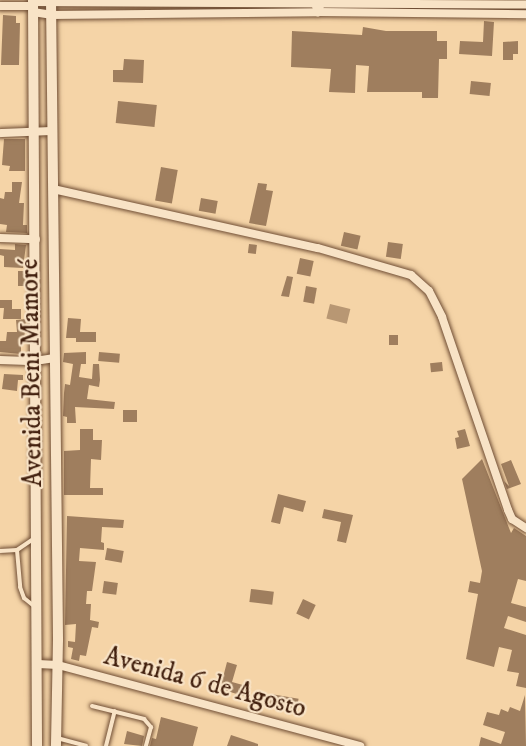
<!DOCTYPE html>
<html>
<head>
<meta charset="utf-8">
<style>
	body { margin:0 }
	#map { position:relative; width:526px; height:746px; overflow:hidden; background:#f5d4a7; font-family:"IM FELL DW Pica",serif }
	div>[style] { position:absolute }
	.water>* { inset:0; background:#b89773; transform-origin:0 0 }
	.building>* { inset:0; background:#9f7e5e; transform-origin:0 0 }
	.roads { filter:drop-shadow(0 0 2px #6f4d34) drop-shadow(0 0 2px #6f4d34) }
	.lane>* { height:4px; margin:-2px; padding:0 2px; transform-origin:2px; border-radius:2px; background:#f8e3c6 }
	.street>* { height:8px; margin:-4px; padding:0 4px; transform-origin:4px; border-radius:4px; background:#f8e3c6 }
	.secondary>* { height:10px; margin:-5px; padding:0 5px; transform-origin:5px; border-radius:5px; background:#f8e3c6 }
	span { translate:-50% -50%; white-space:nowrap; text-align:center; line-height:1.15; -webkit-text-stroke:4.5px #f8e3c6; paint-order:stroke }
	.street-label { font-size:26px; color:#42200e }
</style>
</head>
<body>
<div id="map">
	<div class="water">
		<i style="left:330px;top:304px;width:21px;height:15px;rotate:14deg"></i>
	</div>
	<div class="building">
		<i style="clip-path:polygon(3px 15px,16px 16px,16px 23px,20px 23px,19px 65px,1px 65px)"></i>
		<i style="clip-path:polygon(484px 21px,494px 22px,492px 56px,459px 54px,460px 41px,483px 42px)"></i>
		<i style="clip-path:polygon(363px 27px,386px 31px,437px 31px,437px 41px,447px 41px,447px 59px,439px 59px,438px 98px,422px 98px,422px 92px,367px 92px,369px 66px,356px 65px,355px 93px,329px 92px,331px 69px,291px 67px,292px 31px,362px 35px)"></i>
		<i style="clip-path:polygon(518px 41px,518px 54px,513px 54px,513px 60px,503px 60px,503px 42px)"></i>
		<i style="clip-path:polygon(124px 59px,144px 60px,143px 83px,113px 82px,113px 70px,123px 70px)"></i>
		<i style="left:471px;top:81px;width:20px;height:13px;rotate:6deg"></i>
		<i style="left:118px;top:101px;width:39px;height:22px;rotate:6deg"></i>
		<i style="clip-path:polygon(4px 139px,25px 139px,25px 171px,9px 171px,10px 166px,2px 165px)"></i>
		<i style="left:161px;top:167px;width:17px;height:34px;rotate:10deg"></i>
		<i style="clip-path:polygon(12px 182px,22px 182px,19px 203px,24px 203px,23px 225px,27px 225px,27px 233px,6px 232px,7px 225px,0 224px,0 198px,4px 199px,5px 192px,12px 192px)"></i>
		<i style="clip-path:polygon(258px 183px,267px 184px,266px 190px,273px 191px,266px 226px,249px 223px)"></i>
		<i style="left:201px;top:198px;width:17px;height:13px;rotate:10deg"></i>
		<i style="left:344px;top:232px;width:17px;height:14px;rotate:13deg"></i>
		<i style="left:388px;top:242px;width:15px;height:15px;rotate:8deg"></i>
		<i style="clip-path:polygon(15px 244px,26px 245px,23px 268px,4px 267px,4px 256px,0 255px,0 249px,15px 250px)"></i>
		<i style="left:249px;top:244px;width:8px;height:9px;rotate:7deg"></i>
		<i style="left:300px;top:258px;width:14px;height:16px;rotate:12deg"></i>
		<i style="clip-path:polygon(18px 271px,24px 271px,27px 286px,18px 286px)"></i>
		<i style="clip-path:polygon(287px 276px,293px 277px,289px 297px,281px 296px)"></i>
		<i style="left:306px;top:286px;width:11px;height:16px;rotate:10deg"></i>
		<i style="clip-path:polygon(0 300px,12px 300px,12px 309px,21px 309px,21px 319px,3px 319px,4px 308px,0 308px)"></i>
		<i style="clip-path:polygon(68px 318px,81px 319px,80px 332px,96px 332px,96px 342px,76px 342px,76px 338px,66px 338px)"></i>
		<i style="clip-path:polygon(26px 319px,24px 342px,21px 342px,21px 354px,0 352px,0 341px,6px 341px,7px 332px,17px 332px,16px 320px)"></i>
		<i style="left:389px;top:335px;width:9px;height:10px"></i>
		<i style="clip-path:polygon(86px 352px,86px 364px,81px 364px,79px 377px,92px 379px,93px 364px,99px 364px,100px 380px,99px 387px,89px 385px,87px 399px,115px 402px,114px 409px,75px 407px,76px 423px,67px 423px,67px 417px,63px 416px,64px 393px,65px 384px,70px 385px,73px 364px,63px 362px,64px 353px)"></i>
		<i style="left:99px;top:352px;width:21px;height:9px;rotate:5deg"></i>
		<i style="left:442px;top:362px;width:9px;height:12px;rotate:84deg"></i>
		<i style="clip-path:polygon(4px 374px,23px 375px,23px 380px,18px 380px,17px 391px,2px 389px)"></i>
		<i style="left:123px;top:410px;width:14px;height:12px"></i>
		<i style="clip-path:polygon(80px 429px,93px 429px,93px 440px,102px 440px,101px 460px,91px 459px,90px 488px,103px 488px,103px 495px,64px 495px,64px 451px,80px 450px)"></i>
		<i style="clip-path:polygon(465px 429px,470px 446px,457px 449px,455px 438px,459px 437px,457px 431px)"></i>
		<i style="clip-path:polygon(482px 459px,511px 533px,514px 528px,526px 536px,526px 581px,518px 579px,511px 603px,526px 607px,526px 622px,508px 616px,504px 628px,526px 635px,526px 688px,516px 686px,519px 673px,507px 671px,512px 650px,499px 647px,494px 667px,466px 659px,478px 594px,468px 592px,470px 581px,480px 583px,482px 571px,462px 479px)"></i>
		<i style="clip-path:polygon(511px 460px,521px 484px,507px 489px,504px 481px,509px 486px,501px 464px)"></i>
		<i style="clip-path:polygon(278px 494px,306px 501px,303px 512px,284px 507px,280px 524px,271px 522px)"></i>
		<i style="clip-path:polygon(324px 509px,353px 515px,346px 543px,337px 541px,341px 522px,322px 518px)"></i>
		<i style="clip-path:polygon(67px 516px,124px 520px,123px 528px,102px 527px,101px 542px,104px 543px,104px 550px,80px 548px,79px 561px,96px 562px,92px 591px,87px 591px,86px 604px,91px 604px,90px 620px,99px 622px,98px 628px,92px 627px,86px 656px,80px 655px,79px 661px,71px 659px,73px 648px,68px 647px,68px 641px,75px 642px,76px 624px,65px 625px)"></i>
		<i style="left:107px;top:548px;width:17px;height:12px;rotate:10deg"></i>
		<i style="left:104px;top:581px;width:14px;height:12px;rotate:8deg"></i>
		<i style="left:251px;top:589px;width:23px;height:13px;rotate:7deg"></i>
		<i style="left:303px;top:599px;width:14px;height:16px;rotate:25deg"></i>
		<i style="clip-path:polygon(227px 662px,237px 665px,232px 682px,250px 687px,247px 697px,220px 689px)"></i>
		<i style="left:271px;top:694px;width:28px;height:10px;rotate:10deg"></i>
		<i style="clip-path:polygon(525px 695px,526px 746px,479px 746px,481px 737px,501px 744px,505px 732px,483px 725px,487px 712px,499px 715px,501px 709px,508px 712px,510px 707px,520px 711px)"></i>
		<i style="clip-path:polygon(161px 717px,198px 727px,193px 746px,150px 746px,152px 738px,156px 739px)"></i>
		<i style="clip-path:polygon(127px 731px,144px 736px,142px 746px,124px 744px)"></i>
		<i style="clip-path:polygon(231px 735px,258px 744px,258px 746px,227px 746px)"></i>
	</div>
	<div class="roads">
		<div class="lane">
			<i style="left:17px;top:550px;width:37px;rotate:85deg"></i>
			<i style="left:20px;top:587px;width:12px;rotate:70deg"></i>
			<i style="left:24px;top:598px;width:14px;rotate:39deg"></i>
			<i style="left:0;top:551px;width:17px;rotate:-3deg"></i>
			<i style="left:17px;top:550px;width:22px;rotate:-34deg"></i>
			<i style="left:92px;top:706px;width:54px;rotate:14deg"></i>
			<i style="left:144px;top:719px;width:11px;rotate:49deg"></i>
			<i style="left:151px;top:727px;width:20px;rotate:105deg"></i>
			<i style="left:57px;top:738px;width:30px;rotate:15deg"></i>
			<i style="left:106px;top:746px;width:36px;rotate:-76deg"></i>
		</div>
		<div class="street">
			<i style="left:314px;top:0;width:13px;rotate:72deg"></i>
			<i style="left:318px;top:12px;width:13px;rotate:-72deg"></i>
			<i style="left:33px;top:2px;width:493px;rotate:0.3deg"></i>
			<i style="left:0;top:6px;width:33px"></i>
			<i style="left:33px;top:12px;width:18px;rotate:9deg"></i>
			<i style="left:51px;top:15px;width:267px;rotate:-0.6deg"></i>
			<i style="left:318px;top:12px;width:208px;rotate:0.6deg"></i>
			<i style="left:0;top:133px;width:53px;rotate:-2.2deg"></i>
			<i style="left:53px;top:189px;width:271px;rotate:12.6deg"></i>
			<i style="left:318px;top:248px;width:97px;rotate:16.2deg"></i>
			<i style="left:411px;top:275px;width:24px;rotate:42deg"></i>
			<i style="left:429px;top:291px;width:29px;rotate:63deg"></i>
			<i style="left:442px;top:317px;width:204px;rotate:71.1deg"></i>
			<i style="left:508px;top:510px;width:10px;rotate:66deg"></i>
			<i style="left:512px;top:519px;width:17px;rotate:33deg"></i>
			<i style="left:0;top:238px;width:36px;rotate:2deg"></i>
			<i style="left:0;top:360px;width:35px;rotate:2deg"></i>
			<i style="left:35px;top:361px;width:18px;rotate:-9deg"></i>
			<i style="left:38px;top:664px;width:20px;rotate:3deg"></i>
			<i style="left:58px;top:665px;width:313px;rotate:15deg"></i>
		</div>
		<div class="secondary">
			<i style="left:33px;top:0;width:746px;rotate:89.69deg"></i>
			<i style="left:51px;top:0;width:640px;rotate:89.37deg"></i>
			<i style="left:58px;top:640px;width:106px;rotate:91.1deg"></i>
		</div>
	</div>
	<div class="street-label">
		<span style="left:32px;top:373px;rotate:-91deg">Avenida Beni Mamoré</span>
		<span style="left:205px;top:683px;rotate:15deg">Avenida 6 de Agosto</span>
	</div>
</div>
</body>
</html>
